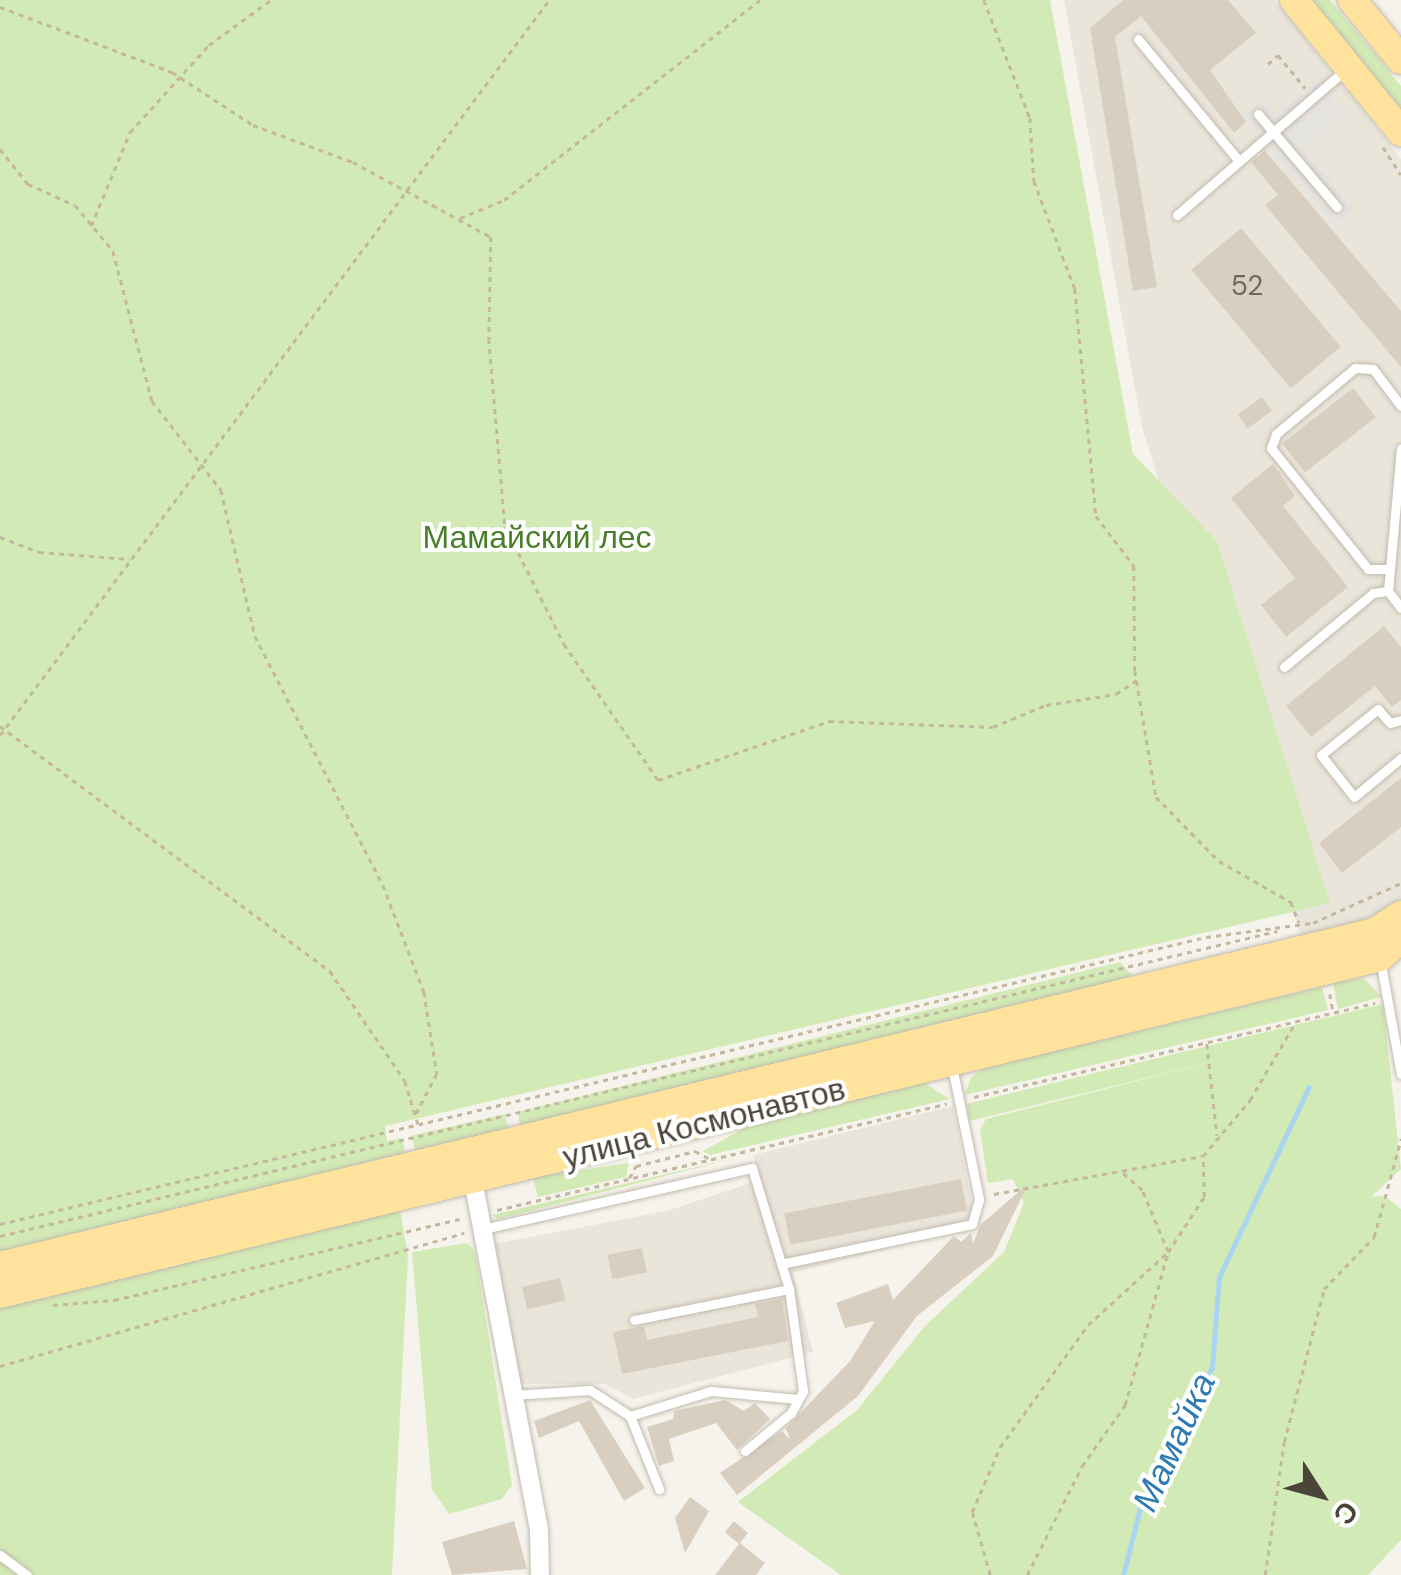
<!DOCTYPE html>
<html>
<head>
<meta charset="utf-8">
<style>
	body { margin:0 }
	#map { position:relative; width:1401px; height:1575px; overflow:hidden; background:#f6f3ec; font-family:"DM Sans",sans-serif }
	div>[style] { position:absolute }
	.residential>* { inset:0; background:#eae5da }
	.green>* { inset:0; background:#d2eab5; transform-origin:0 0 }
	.parking>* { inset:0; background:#e5e3e0 }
	.stream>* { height:5px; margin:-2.5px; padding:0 2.5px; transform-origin:2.5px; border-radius:2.5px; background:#a9d4f2 }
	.building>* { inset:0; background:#d8cfc1; transform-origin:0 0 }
	.path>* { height:2.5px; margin-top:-1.25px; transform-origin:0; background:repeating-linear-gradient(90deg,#c4b79f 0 5px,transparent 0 10px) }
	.roads { filter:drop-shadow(0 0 2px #c2bbae) drop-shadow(0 0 2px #c2bbae) }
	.service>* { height:9px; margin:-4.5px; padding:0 4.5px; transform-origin:4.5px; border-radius:4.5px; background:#fff }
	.minor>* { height:18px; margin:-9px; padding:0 9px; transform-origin:9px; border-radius:9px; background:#fff }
	.primary>* { height:28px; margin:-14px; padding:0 14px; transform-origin:14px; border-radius:14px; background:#ffe39c }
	span { translate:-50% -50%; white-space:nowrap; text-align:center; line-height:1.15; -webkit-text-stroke:8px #fff; paint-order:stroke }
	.number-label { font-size:28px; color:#6e675b }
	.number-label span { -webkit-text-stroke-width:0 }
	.park-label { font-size:32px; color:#4a7f2a }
	.street-label { font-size:32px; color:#4b4439 }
	.water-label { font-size:35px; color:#2e7ab2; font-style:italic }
	.north { position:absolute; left:1271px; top:1445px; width:100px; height:100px; -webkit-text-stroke:8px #fff; paint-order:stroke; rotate:126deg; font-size:28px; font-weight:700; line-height:40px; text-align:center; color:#4b4439 }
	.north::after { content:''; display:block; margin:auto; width:35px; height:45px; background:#4b4439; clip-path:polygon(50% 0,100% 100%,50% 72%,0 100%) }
</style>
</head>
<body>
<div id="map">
	<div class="residential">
		<i style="clip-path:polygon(1064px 0,1274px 0,1401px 159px,1401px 903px,1375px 917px,1301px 937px,1142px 427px)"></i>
		<i style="clip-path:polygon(953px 1106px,976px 1226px,793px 1273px,813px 1352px,633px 1399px,605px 1384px,521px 1384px,494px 1244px,667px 1211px,760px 1180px,753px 1155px)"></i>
	</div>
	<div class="green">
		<i style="clip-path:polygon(0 0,1050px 0,1133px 454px,1217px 541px,1330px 903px,385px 1126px,387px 1141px,402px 1138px,406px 1157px,396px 1188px,408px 1255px,392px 1575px,0 1575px)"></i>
		<i style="clip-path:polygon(1311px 0,1330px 0,1401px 86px,1401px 110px)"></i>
		<i style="clip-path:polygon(1120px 962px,1132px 975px,1091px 992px,520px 1128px,518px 1112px)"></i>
		<i style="clip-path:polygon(1363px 978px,1382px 997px,1338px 1009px,1333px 983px)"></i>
		<i style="clip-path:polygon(1322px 987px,1328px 1010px,965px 1095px,971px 1077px,985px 1068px)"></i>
		<i style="clip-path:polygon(1383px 1004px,1401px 1169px,1371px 1197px,1385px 1196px,1401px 1209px,1401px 1540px,1368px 1575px,841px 1575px,738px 1502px,857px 1410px,925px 1326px,1004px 1252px,1024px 1203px,1013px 1179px,988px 1183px,980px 1130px,986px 1119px,1231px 1057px,970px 1121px,966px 1104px)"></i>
		<i style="clip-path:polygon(924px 1083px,950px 1099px,710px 1155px,703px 1151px,748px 1126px)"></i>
		<i style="left:505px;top:1114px;width:17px;height:96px;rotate:77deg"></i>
		<i style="clip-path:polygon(743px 1156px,498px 1219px,492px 1215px)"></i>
		<i style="clip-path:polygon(629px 1163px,626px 1177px,538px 1197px,533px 1177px)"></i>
		<i style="clip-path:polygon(467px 1243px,475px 1251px,512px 1485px,502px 1499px,449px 1514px,432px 1490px,412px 1252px)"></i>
	</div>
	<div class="parking">
		<i style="clip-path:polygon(1317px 80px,1344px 113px,1303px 148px,1354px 209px,1335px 225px,1243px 117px,1263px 99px,1277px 114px)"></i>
	</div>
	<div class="stream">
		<i style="left:1123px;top:1575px;width:69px;rotate:-75.8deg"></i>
		<i style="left:1140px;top:1508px;width:158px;rotate:-62.9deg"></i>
		<i style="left:1212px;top:1367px;width:90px;rotate:-85.6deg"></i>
		<i style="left:1219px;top:1277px;width:210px;rotate:-64.7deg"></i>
	</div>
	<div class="building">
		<i style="clip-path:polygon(1123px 0,1228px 0,1256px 33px,1210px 70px,1246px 122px,1234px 133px,1141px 16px,1115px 37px,1157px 287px,1133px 291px,1090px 28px)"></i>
		<i style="clip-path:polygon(1265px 151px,1401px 311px,1401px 367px,1265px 205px,1278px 195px,1251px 162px)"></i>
		<i style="left:1241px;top:228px;width:155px;height:65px;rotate:50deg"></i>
		<i style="left:1353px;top:388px;width:37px;height:90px;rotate:52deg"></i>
		<i style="left:1262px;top:397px;width:17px;height:30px;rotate:54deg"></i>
		<i style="clip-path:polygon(1273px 464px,1295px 496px,1283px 506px,1348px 587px,1286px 637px,1261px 605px,1295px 578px,1231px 498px)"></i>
		<i style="clip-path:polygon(1384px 626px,1401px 647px,1401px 700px,1392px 707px,1375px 686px,1311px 737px,1286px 706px)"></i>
		<i style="clip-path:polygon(1401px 778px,1401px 827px,1342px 873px,1319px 843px)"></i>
		<i style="left:961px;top:1179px;width:32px;height:180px;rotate:79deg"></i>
		<i style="clip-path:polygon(1028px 1184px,993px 1256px,917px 1316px,858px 1396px,737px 1495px,720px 1473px,782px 1431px,790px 1440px,786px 1428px,850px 1361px,875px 1321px,845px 1328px,836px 1303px,888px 1284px,893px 1300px,954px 1236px,961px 1242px,971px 1233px,973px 1244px,980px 1225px)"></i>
		<i style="left:642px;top:1248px;width:25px;height:35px;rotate:79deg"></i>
		<i style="left:560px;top:1278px;width:23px;height:39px;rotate:77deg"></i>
		<i style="clip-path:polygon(782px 1299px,788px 1341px,622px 1374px,613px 1332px,644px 1326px,647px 1340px,758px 1317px,755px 1304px)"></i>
		<i style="clip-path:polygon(590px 1400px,645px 1488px,624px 1501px,579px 1421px,539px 1438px,534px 1421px)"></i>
		<i style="clip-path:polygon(725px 1400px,744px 1411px,755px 1403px,770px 1419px,737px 1450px,716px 1423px,669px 1439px,674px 1461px,659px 1466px,647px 1427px,673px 1419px,674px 1411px)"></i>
		<i style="clip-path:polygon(690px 1497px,709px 1511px,685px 1553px,675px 1518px)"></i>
		<i style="clip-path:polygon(514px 1521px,527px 1569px,452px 1575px,442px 1542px)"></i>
		<i style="clip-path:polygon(734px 1521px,748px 1533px,740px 1543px,765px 1563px,756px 1575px,715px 1575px,739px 1544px,725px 1532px)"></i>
	</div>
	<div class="path">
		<i style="left:984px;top:0;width:127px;rotate:68.7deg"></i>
		<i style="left:1030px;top:118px;width:63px;rotate:86.4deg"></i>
		<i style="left:1034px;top:181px;width:116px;rotate:69.2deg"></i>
		<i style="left:1075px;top:289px;width:228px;rotate:84.7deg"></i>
		<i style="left:1096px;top:516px;width:63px;rotate:52.8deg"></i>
		<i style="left:1134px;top:566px;width:105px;rotate:89.5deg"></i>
		<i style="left:1135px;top:671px;width:128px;rotate:80.5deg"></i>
		<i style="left:1156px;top:797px;width:90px;rotate:45.5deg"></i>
		<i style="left:1219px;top:861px;width:83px;rotate:29.7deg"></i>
		<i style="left:1291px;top:902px;width:22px;rotate:69deg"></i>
		<i style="left:0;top:7px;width:184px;rotate:20.7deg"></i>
		<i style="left:172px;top:72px;width:97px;rotate:33.2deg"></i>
		<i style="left:253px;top:125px;width:107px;rotate:20.3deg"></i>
		<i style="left:353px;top:162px;width:157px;rotate:28.5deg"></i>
		<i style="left:491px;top:237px;width:102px;rotate:91.1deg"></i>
		<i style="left:489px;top:339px;width:188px;rotate:85.1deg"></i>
		<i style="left:505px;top:526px;width:132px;rotate:63.4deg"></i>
		<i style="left:564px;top:644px;width:165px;rotate:55.3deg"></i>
		<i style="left:658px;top:780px;width:181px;rotate:-19deg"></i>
		<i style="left:829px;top:721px;width:164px;rotate:2.1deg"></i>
		<i style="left:993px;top:727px;width:57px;rotate:-22.5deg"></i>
		<i style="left:1046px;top:705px;width:71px;rotate:-8.9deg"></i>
		<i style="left:1116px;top:694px;width:25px;rotate:-34deg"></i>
		<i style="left:1268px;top:64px;width:13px;rotate:-42deg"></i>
		<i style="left:1278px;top:55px;width:43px;rotate:50.7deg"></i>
		<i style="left:1383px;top:147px;width:33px;rotate:57deg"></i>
		<i style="left:0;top:149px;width:45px;rotate:51.3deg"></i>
		<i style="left:28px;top:184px;width:51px;rotate:24.1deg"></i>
		<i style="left:75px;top:205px;width:60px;rotate:50.4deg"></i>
		<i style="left:113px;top:251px;width:155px;rotate:75.4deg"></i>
		<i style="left:152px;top:401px;width:113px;rotate:52.2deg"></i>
		<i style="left:221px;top:490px;width:150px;rotate:76.9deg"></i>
		<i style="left:255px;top:636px;width:280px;rotate:62.8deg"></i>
		<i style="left:383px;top:885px;width:115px;rotate:69deg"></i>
		<i style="left:424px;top:992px;width:83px;rotate:81deg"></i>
		<i style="left:437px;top:1074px;width:47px;rotate:117.6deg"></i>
		<i style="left:460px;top:218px;width:48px;rotate:-22.2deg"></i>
		<i style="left:504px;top:200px;width:325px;rotate:-38deg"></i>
		<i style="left:91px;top:226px;width:102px;rotate:-67.5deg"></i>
		<i style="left:130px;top:132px;width:118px;rotate:-47.8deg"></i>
		<i style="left:209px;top:45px;width:77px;rotate:-36deg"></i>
		<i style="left:0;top:537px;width:42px;rotate:21deg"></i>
		<i style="left:39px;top:552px;width:91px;rotate:4.4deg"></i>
		<i style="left:0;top:726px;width:411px;rotate:36.6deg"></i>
		<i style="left:330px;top:971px;width:133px;rotate:55.7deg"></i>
		<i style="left:405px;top:1081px;width:48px;rotate:73.1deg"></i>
		<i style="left:0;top:735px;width:917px;rotate:-53.24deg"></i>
		<i style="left:1313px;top:923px;width:97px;rotate:-24.4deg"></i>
		<i style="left:1330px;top:994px;width:17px;rotate:80deg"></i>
		<i style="left:1207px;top:1044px;width:92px;rotate:83.7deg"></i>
		<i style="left:974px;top:1097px;width:412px;rotate:-13.2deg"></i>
		<i style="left:629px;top:1178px;width:14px;rotate:-60deg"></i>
		<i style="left:636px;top:1166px;width:61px;rotate:-14.3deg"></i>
		<i style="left:695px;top:1151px;width:17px;rotate:28deg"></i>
		<i style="left:994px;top:1194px;width:212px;rotate:-10.3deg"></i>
		<i style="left:497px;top:1210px;width:462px;rotate:-13.3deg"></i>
		<i style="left:0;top:1224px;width:1240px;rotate:-13.39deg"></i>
		<i style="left:1206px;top:937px;width:106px;rotate:-7.6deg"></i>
		<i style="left:0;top:1236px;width:1313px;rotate:-13.43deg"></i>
		<i style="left:53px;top:1305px;width:61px;rotate:-4.7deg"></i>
		<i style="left:114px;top:1300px;width:355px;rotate:-13.2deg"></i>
		<i style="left:0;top:1366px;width:483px;rotate:-16deg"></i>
		<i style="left:990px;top:1575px;width:66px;rotate:-105.9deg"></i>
		<i style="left:972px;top:1512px;width:71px;rotate:-66.7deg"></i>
		<i style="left:1000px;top:1447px;width:150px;rotate:-54.2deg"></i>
		<i style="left:1088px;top:1325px;width:108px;rotate:-42.4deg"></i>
		<i style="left:1168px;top:1252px;width:67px;rotate:-112.8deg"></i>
		<i style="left:1142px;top:1190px;width:30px;rotate:-139deg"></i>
		<i style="left:1027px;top:1575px;width:122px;rotate:-63.2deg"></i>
		<i style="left:1082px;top:1466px;width:75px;rotate:-54.8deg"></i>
		<i style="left:1125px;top:1405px;width:159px;rotate:-74.3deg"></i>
		<i style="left:1168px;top:1252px;width:66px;rotate:-56.8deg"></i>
		<i style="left:1204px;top:1197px;width:41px;rotate:-91.4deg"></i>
		<i style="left:1203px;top:1156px;width:73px;rotate:-50deg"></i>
		<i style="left:1250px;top:1100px;width:89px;rotate:-59.7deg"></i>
		<i style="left:1265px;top:1575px;width:134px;rotate:-81.9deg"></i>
		<i style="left:1284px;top:1442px;width:158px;rotate:-75.3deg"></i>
		<i style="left:1324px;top:1289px;width:72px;rotate:-46.1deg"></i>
		<i style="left:1374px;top:1237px;width:102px;rotate:-74.6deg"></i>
	</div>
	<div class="roads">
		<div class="service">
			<i style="left:1138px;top:39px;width:158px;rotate:50.4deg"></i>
			<i style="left:1258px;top:114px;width:122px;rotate:49.7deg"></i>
			<i style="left:1177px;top:215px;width:223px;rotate:-40.8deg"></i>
			<i style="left:1390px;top:569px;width:22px;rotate:180deg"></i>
			<i style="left:1368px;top:569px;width:155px;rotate:-128.7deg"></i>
			<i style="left:1271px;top:448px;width:15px;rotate:-70deg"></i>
			<i style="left:1276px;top:434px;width:103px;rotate:-39.9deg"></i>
			<i style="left:1355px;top:368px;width:18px;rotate:3deg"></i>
			<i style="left:1373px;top:369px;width:46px;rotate:52.9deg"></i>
			<i style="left:1388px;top:591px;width:143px;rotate:-84.8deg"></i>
			<i style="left:1284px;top:667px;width:116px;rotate:-39.7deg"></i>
			<i style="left:1373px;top:593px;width:15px;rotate:-8deg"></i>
			<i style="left:1388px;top:591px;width:21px;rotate:53deg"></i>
			<i style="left:1401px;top:720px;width:11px;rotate:165deg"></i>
			<i style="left:1390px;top:723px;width:18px;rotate:-131deg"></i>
			<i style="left:1378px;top:709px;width:73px;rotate:141.1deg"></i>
			<i style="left:1321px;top:755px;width:53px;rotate:51.8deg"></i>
			<i style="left:1354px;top:797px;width:61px;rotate:-39.7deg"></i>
			<i style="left:1380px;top:959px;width:117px;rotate:79.7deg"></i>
			<i style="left:483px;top:1229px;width:276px;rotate:-12.8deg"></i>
			<i style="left:752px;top:1168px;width:127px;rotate:73deg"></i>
			<i style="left:789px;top:1289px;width:158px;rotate:168.7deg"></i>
			<i style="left:781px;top:1264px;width:195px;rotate:-11.8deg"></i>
			<i style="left:972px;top:1224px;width:26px;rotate:-74deg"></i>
			<i style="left:979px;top:1199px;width:136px;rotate:-101.5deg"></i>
			<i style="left:512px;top:1395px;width:78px;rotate:-3.7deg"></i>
			<i style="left:590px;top:1390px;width:48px;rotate:33deg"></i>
			<i style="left:630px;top:1416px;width:79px;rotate:68.3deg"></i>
			<i style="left:630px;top:1416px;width:85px;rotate:-17.2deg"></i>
			<i style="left:711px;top:1391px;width:87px;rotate:5.3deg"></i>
			<i style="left:745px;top:1451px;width:60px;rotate:-39.6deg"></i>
			<i style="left:791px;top:1413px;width:25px;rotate:-61deg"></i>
			<i style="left:803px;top:1391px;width:103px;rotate:-97.8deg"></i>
			<i style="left:0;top:1555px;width:34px;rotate:37deg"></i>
		</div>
		<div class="minor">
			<i style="left:473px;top:1180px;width:355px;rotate:79.3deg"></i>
			<i style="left:539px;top:1529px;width:46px;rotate:88.8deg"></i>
		</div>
		<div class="primary">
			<i style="left:1294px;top:0;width:170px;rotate:51deg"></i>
			<i style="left:1352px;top:0;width:77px;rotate:50.8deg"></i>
			<i style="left:0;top:1266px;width:1356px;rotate:-13.65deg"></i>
			<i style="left:1318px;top:946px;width:59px;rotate:-13.8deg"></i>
			<i style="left:1375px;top:932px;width:31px;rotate:-33deg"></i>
			<i style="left:0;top:1294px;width:1421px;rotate:-13.72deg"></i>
			<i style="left:1380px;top:957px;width:28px;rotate:-41deg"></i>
		</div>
	</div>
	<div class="number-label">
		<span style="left:1247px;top:286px">52</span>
	</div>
	<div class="park-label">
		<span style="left:537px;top:537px">Мамайский лес</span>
	</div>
	<div class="street-label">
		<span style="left:704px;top:1123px;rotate:-14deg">улица Космонавтов</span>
	</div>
	<div class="water-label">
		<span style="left:1174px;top:1442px;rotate:-65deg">Мамайка</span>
	</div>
	<div class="north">С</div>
</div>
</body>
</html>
